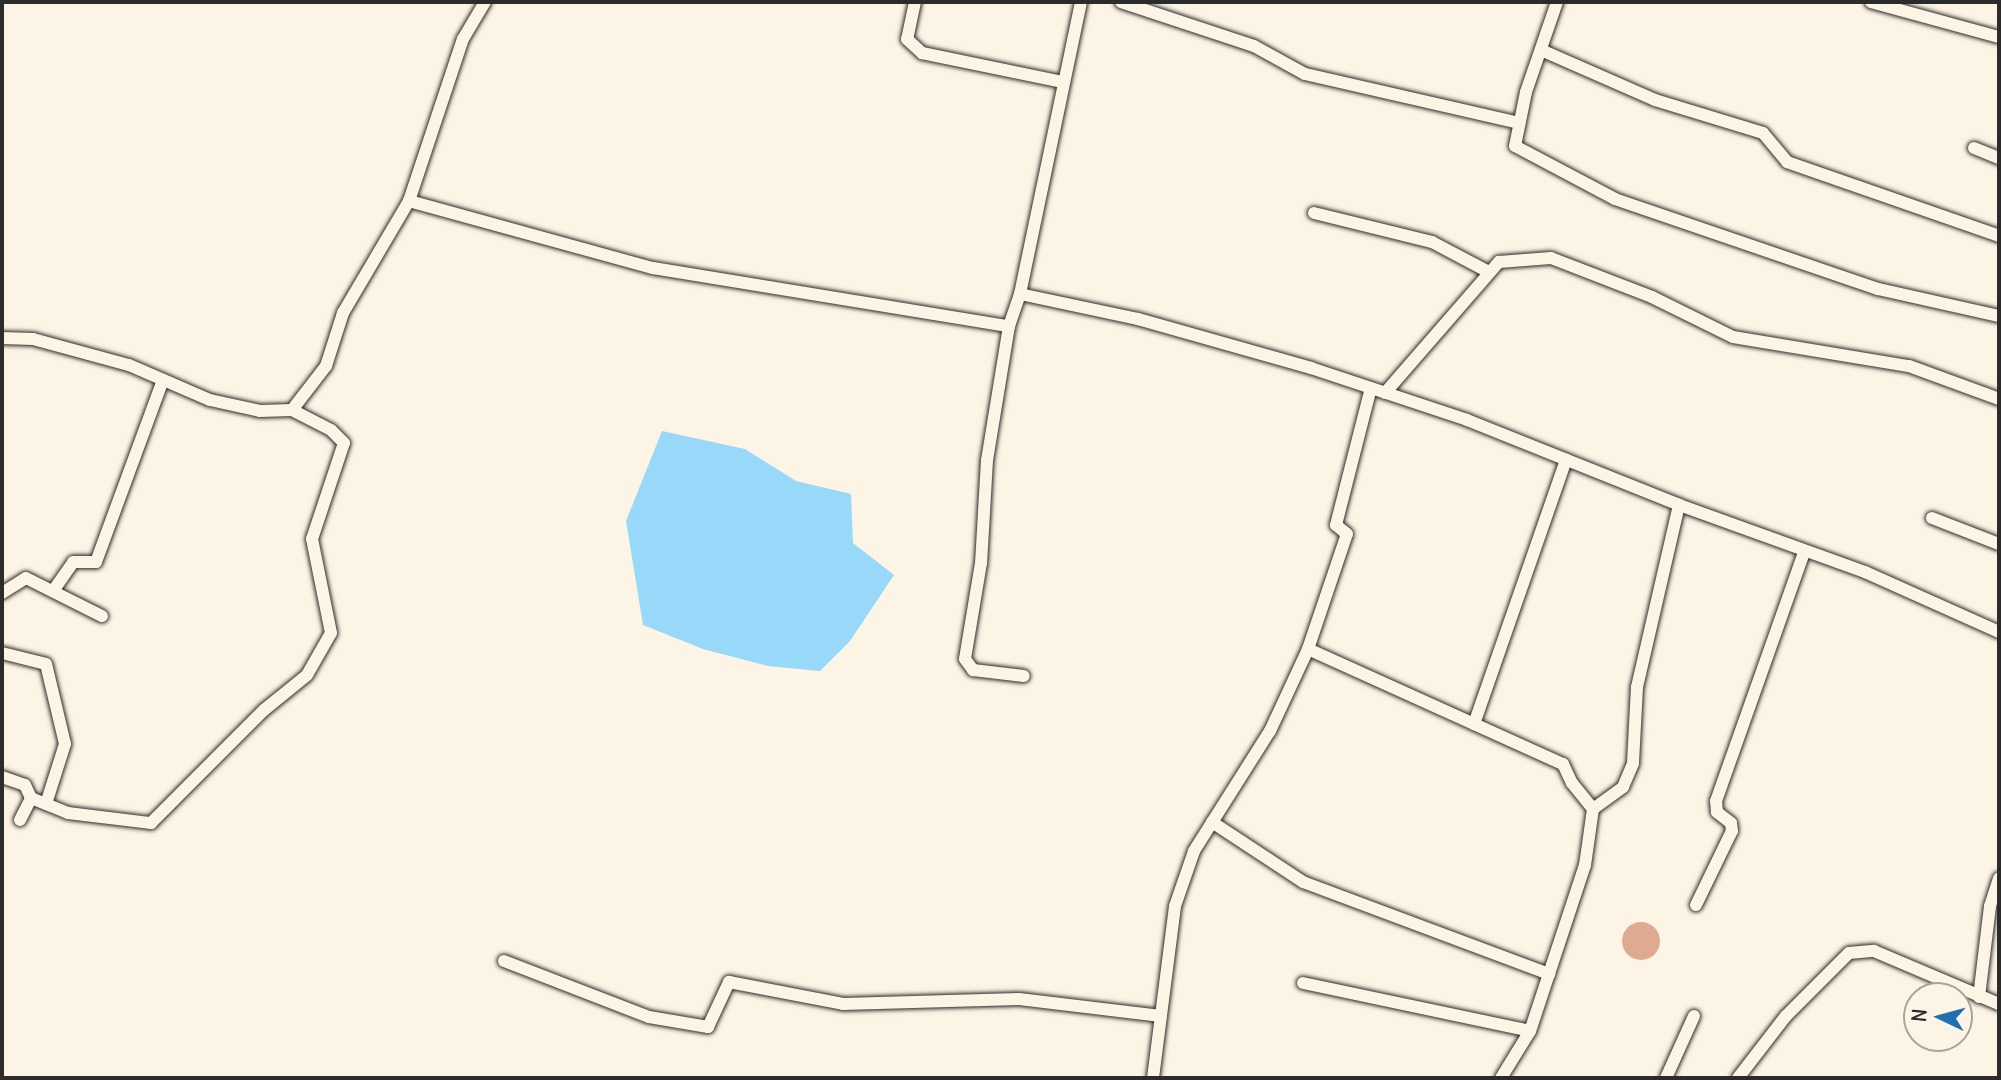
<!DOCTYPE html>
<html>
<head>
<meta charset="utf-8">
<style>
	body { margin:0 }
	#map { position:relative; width:2001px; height:1080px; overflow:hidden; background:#fcf5e5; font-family:Delius,sans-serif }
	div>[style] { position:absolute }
	.water>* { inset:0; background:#98d8f9 }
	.building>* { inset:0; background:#deab91 }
	.round { border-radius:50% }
	.roads { filter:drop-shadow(0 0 2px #2b2b2b) drop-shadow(0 0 2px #2b2b2b) }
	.minor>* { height:12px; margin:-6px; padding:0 6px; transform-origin:6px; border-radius:6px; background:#fcf5e5 }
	span { translate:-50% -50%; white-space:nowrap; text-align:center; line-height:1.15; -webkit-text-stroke:7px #fcf5e5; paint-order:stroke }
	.frame { position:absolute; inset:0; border:4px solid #2b2b2b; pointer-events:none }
	.north { position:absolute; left:1903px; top:982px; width:70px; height:70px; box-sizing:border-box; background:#fcf5e5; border:2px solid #a8a49b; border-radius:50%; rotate:275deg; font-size:19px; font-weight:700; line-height:28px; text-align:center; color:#2b2b2b }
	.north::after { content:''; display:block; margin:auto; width:24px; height:32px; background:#1f6fb2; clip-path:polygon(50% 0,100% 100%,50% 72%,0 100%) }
</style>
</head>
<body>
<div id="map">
	<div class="water">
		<i style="clip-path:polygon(662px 431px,745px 449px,796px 481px,851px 494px,853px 543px,894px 575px,850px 641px,820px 671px,768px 666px,703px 649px,643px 625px,626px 521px)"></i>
	</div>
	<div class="building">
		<i class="round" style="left:1622px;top:922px;width:38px;height:38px"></i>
	</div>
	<div class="roads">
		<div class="minor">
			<i style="left:915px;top:2px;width:38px;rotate:102deg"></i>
			<i style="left:907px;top:39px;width:21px;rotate:43deg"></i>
			<i style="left:922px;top:53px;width:143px;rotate:11.7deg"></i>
			<i style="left:1121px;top:2px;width:140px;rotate:18.3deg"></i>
			<i style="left:1254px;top:46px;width:58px;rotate:28.8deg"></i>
			<i style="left:1305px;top:74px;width:220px;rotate:12.9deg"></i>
			<i style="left:1557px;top:2px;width:95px;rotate:109deg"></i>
			<i style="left:1526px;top:92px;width:55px;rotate:101.5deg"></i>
			<i style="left:1515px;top:146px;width:113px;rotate:27.9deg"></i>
			<i style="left:1615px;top:199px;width:278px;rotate:18.9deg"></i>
			<i style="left:1878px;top:289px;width:124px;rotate:12.6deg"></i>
			<i style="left:1871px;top:2px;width:133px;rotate:15.3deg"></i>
			<i style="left:1541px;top:50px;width:124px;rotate:23.7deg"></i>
			<i style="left:1655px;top:100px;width:113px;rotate:17deg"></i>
			<i style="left:1763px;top:133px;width:38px;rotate:50deg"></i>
			<i style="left:1787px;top:162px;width:225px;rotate:19.2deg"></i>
			<i style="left:1974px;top:148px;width:27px;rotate:22deg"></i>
			<i style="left:409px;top:201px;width:253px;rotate:15.4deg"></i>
			<i style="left:653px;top:268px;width:361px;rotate:9.3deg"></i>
			<i style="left:1009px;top:326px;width:34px;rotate:-71deg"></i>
			<i style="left:1020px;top:294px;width:121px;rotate:12deg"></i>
			<i style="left:1138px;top:319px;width:180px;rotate:15.8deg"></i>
			<i style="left:1311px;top:368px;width:164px;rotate:18.4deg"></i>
			<i style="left:1467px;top:420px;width:228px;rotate:21.8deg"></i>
			<i style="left:1679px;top:505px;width:198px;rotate:19.8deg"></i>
			<i style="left:1865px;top:572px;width:147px;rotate:24.1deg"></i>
			<i style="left:1314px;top:213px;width:122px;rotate:13.8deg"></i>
			<i style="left:1432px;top:242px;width:64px;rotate:27.8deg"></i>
			<i style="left:1020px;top:294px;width:298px;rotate:-78.2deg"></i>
			<i style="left:1009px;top:326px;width:136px;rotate:99.3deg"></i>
			<i style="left:987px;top:460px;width:103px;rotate:93.3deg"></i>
			<i style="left:981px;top:563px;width:97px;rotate:99.5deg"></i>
			<i style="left:965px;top:659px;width:14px;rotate:54deg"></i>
			<i style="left:973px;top:670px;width:51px;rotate:6.7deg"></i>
			<i style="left:2px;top:338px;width:31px;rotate:2deg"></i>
			<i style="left:33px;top:339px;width:99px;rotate:15.2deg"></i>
			<i style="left:129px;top:365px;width:88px;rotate:23.4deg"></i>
			<i style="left:210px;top:400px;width:51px;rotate:12.4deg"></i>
			<i style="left:260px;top:411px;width:32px;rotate:-2deg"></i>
			<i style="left:1385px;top:393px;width:174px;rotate:-49deg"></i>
			<i style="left:1499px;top:262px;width:52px;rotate:-4.4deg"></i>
			<i style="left:1551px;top:258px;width:108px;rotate:21.1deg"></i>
			<i style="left:1652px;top:297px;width:90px;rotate:26.3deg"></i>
			<i style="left:1733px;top:337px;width:178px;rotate:9.4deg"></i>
			<i style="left:1909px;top:366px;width:96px;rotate:20.1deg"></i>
			<i style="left:1932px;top:518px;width:72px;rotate:21.2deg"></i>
			<i style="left:53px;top:591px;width:35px;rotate:-55deg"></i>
			<i style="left:73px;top:562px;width:23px"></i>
			<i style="left:96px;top:562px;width:194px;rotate:-69.8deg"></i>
			<i style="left:2px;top:593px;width:28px;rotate:-32deg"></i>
			<i style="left:26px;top:578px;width:85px;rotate:26.6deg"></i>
			<i style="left:1308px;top:649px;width:280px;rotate:24.3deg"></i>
			<i style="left:1563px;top:764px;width:21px;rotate:65deg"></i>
			<i style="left:1572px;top:783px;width:33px;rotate:51deg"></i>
			<i style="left:1593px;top:809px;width:57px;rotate:98.1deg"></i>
			<i style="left:1585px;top:865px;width:175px;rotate:108.3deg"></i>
			<i style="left:1530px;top:1031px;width:55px;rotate:121.7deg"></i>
			<i style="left:2px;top:653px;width:45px;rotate:14deg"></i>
			<i style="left:46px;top:664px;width:82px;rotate:76.6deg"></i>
			<i style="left:65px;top:744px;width:63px;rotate:107.6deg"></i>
			<i style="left:1474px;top:724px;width:280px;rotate:-70.8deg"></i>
			<i style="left:2px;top:777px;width:24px;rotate:19deg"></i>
			<i style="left:25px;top:785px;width:14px;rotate:65deg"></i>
			<i style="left:1593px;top:809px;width:37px;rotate:-36deg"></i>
			<i style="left:1623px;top:787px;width:26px;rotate:-67deg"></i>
			<i style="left:1633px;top:763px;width:76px;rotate:-87deg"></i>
			<i style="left:1637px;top:687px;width:187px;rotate:-77deg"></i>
			<i style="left:20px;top:820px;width:25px;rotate:-63deg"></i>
			<i style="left:31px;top:798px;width:40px;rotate:22deg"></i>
			<i style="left:68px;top:813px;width:84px;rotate:6.9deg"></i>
			<i style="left:151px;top:823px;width:160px;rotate:-45deg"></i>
			<i style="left:264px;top:710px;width:55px;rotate:-39.1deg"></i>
			<i style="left:307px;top:675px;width:48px;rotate:-60.3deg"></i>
			<i style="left:331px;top:633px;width:96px;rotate:-101.4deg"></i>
			<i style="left:312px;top:539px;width:101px;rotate:-71.6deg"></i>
			<i style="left:344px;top:443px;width:18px;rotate:-135deg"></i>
			<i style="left:331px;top:430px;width:44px;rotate:-152.9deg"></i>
			<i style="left:292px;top:410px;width:56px;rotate:-52.3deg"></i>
			<i style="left:326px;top:366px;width:56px;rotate:-72.2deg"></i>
			<i style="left:343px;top:313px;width:130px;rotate:-59.5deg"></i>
			<i style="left:409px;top:201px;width:171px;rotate:-71.6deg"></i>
			<i style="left:463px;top:39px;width:43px;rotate:-59.3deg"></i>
			<i style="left:1212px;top:822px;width:109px;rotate:33.4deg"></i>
			<i style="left:1303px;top:882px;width:263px;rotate:20.5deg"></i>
			<i style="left:1696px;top:905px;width:82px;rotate:-64.1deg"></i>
			<i style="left:1732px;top:831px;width:8px;rotate:-97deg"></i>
			<i style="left:1731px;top:823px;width:18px;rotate:-142deg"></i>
			<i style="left:1717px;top:812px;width:11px;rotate:-95deg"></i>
			<i style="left:1716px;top:801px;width:264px;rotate:-70.5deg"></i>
			<i style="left:504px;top:961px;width:155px;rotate:21.1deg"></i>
			<i style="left:649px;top:1017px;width:60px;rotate:9.6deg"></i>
			<i style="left:708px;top:1027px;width:50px;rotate:-65deg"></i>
			<i style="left:729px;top:982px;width:116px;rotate:10.9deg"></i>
			<i style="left:843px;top:1004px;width:176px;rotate:-1.6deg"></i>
			<i style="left:1019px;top:999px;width:143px;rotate:6.8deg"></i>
			<i style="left:1303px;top:983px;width:232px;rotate:11.9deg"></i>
			<i style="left:1979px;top:997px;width:92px;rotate:-83.1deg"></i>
			<i style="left:1990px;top:906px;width:29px;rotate:-72deg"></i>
			<i style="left:1153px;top:1078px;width:173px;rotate:-82.7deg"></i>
			<i style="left:1175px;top:906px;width:58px;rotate:-70.9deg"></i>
			<i style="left:1194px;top:851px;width:142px;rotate:-57.7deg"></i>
			<i style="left:1270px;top:731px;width:90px;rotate:-65.1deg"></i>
			<i style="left:1308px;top:649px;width:121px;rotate:-71.3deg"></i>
			<i style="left:1347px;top:534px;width:14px;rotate:-141deg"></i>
			<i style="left:1336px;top:525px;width:141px;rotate:-75.7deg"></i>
			<i style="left:1666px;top:1078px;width:68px;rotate:-65.7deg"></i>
			<i style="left:1738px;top:1078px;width:78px;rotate:-52.3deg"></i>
			<i style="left:1786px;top:1016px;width:89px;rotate:-45deg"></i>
			<i style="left:1849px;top:953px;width:25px;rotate:-5deg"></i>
			<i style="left:1874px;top:951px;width:136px;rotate:23deg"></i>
		</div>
	</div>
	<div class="frame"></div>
	<div class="north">N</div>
</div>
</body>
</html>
